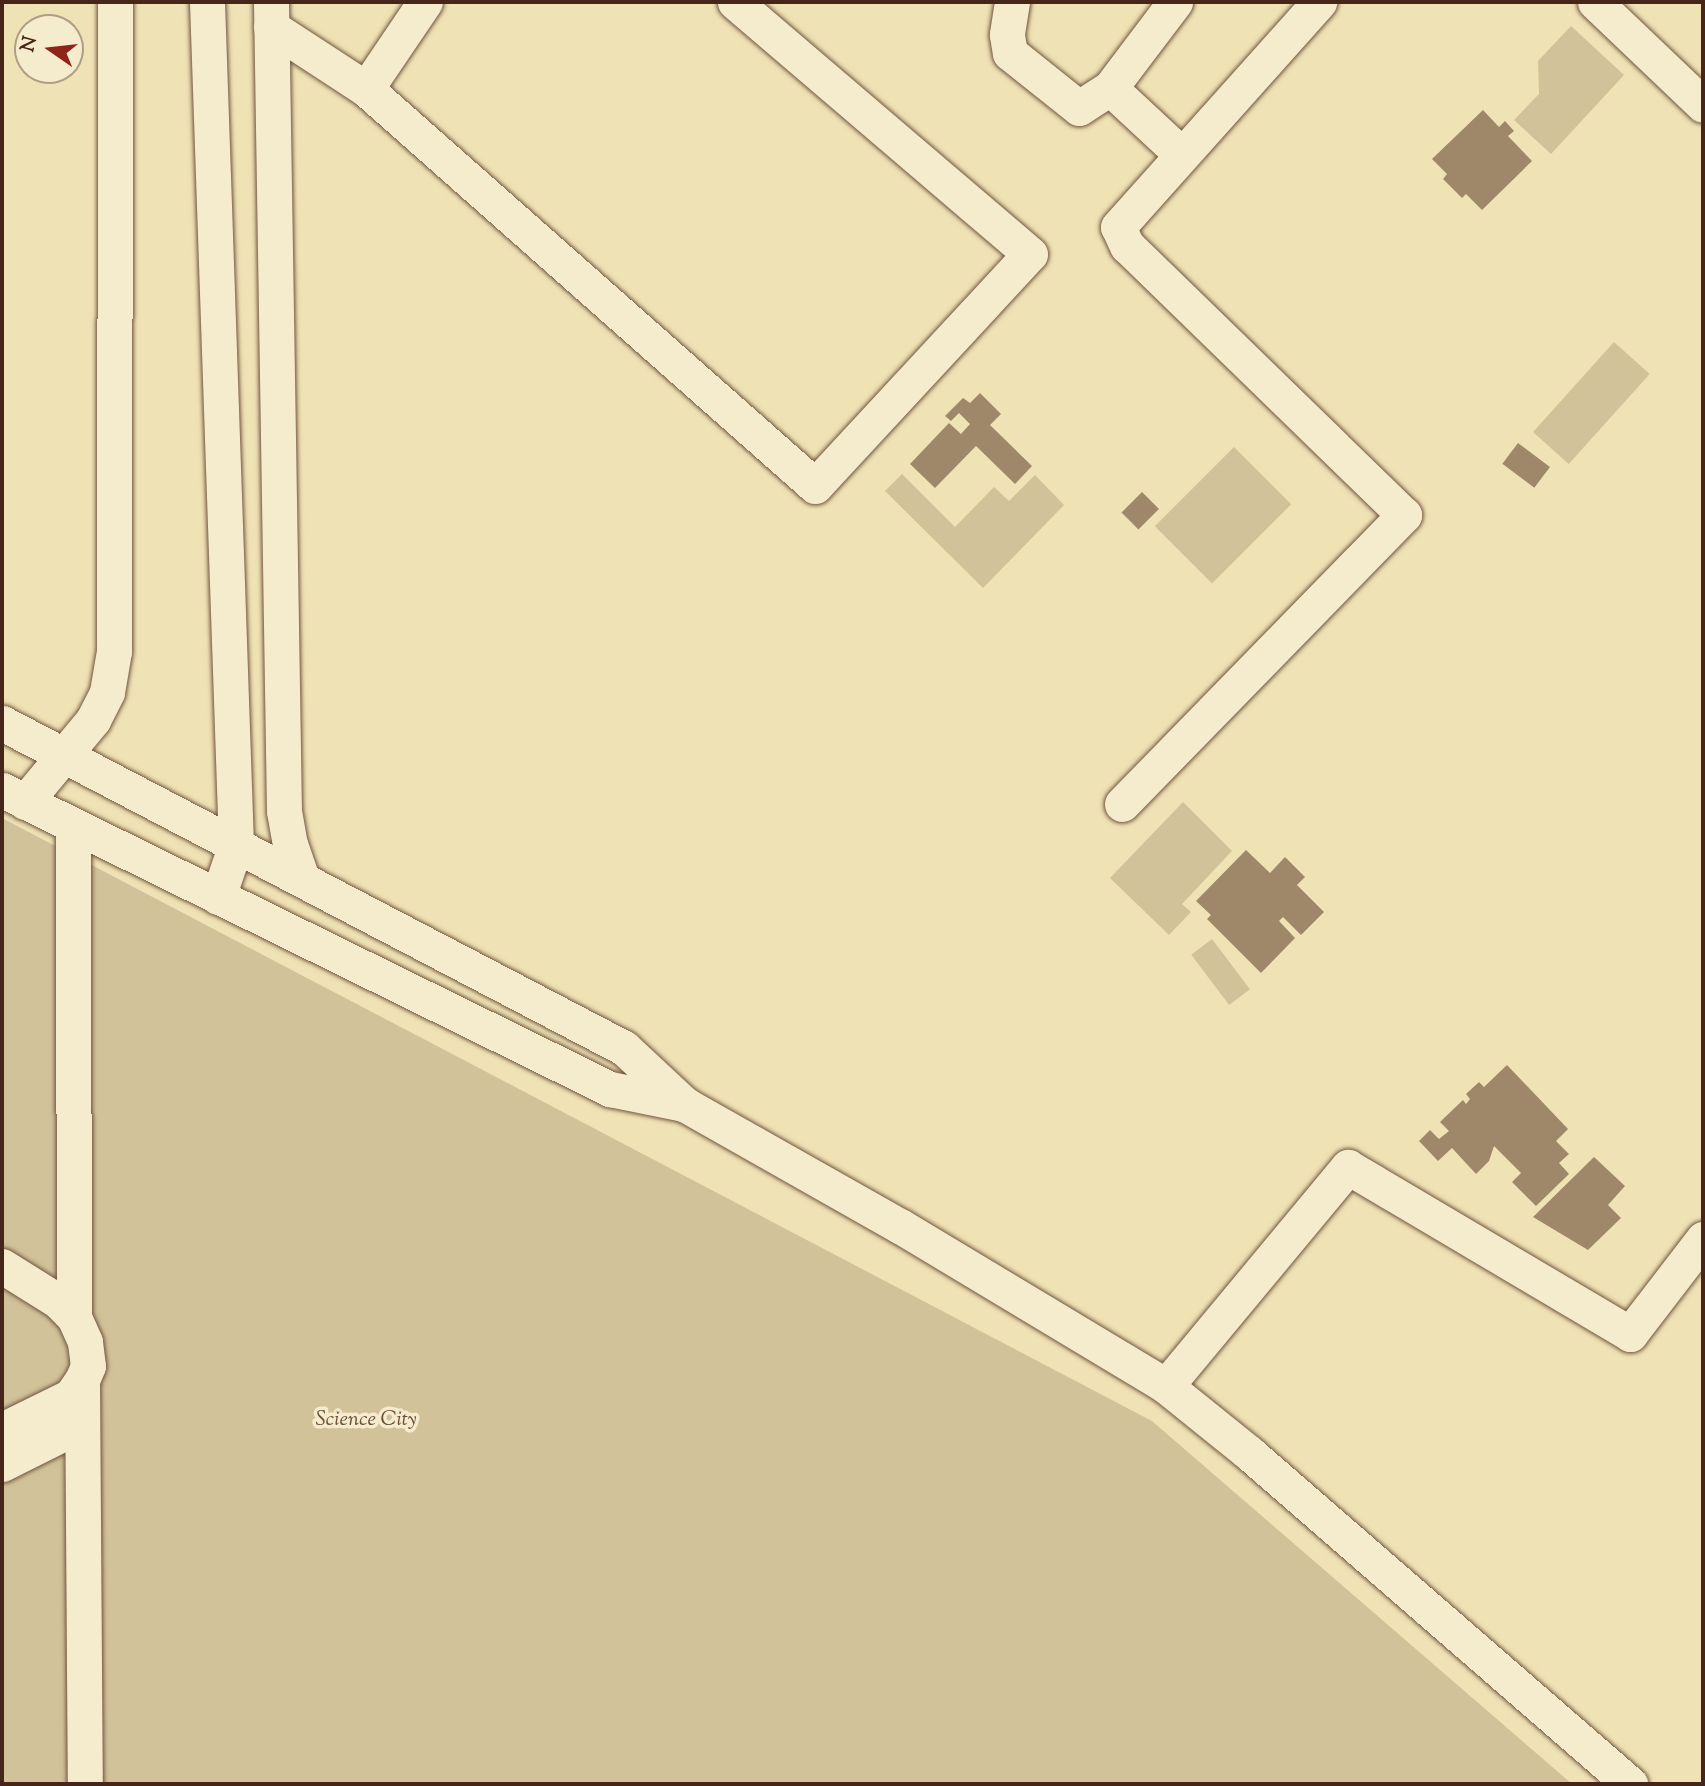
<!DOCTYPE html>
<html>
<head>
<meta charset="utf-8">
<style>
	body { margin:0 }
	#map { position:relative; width:1705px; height:1786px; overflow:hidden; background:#efe2b4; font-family:"Sorts Mill Goudy",serif }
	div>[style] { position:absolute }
	.green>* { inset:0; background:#d2c299; transform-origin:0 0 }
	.building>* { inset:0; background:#9e8869; transform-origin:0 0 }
	.roads { filter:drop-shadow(0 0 2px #70553f) drop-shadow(0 0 2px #70553f) }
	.minor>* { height:35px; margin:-17.5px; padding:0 17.5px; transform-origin:17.5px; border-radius:17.5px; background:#f5ecce }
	span { translate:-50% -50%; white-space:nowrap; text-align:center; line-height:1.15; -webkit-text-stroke:7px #f5ecce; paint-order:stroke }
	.park-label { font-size:21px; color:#694d38; font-style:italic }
	.frame { position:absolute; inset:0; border:4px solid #462618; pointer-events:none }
	.north { position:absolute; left:14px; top:14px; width:70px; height:70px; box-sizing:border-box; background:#f5ecce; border:2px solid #af9d85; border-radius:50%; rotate:284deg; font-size:19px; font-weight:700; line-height:28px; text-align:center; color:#462618 }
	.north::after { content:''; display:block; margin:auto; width:24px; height:32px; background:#8f2418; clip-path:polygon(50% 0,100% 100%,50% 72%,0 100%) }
</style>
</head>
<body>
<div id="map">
	<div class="green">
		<i style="clip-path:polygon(1571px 26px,1624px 75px,1551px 154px,1514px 120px,1539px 94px,1538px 61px)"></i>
		<i style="left:1614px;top:342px;width:48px;height:121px;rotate:42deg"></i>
		<i style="left:1234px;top:447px;width:81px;height:112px;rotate:45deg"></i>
		<i style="clip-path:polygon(902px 474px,955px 527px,994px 487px,1009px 501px,1035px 475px,1064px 505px,983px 588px,885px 491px)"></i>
		<i style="clip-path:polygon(1183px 802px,1232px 851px,1182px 904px,1191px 912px,1169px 935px,1110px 878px)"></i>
		<i style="clip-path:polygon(2px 818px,1152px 1421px,1572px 1784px,2px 1784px)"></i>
		<i style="left:1212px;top:939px;width:63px;height:26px;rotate:53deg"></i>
	</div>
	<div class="building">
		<i style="clip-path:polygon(1483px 110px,1499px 127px,1505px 121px,1514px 131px,1508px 136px,1532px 161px,1482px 210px,1466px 194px,1462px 198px,1443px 179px,1447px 174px,1432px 159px)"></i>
		<i style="clip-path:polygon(980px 393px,1001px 414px,990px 425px,1032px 466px,1015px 484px,976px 446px,935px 488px,910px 464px,949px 423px,961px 434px,970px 424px,959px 413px,951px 421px,945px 416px,963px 398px,970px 403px)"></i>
		<i style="left:1518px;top:443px;width:40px;height:26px;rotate:37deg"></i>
		<i style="left:1142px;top:492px;width:24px;height:29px;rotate:45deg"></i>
		<i style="clip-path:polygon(1246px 850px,1270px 873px,1285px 857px,1305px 877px,1297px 885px,1324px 912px,1301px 935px,1283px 917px,1279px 921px,1295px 938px,1261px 973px,1207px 919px,1211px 915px,1196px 901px)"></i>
		<i style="clip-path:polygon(1507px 1065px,1568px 1129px,1556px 1141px,1569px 1154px,1559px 1163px,1569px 1174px,1536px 1206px,1512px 1182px,1521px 1173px,1494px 1146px,1489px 1161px,1476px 1174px,1452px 1148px,1438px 1161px,1419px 1141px,1430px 1130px,1439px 1139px,1449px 1131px,1440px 1122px,1463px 1100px,1466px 1104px,1470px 1099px,1466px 1094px,1479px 1082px,1484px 1087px)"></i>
		<i style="clip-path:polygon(1594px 1157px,1625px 1186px,1608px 1205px,1621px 1218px,1588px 1250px,1533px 1217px)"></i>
	</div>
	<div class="roads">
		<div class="minor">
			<i style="left:207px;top:2px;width:842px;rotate:88.03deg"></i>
			<i style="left:236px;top:844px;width:56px;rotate:108.8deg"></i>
			<i style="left:271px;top:2px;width:809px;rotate:89.08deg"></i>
			<i style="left:284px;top:811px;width:34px;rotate:80deg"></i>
			<i style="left:290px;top:844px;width:36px;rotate:71deg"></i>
			<i style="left:1012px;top:2px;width:33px;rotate:99deg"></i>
			<i style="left:1007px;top:35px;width:18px;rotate:81deg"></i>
			<i style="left:1010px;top:53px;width:88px;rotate:38.6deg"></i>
			<i style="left:1079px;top:108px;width:37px;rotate:-33deg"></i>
			<i style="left:1110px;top:88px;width:98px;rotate:42.9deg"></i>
			<i style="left:1595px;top:2px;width:149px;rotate:43.6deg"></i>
			<i style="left:271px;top:27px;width:113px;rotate:33.1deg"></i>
			<i style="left:366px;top:89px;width:599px;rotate:41.48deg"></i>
			<i style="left:815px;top:486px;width:316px;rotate:-47.2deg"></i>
			<i style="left:1030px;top:254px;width:388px;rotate:-139.5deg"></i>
			<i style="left:1110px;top:88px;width:108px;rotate:-52.9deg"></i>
			<i style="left:366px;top:89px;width:105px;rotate:-55.9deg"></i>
			<i style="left:2px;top:723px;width:702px;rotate:27.59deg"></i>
			<i style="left:624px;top:1048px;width:82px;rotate:43deg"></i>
			<i style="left:684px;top:1104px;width:248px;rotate:29.5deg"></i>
			<i style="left:900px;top:1226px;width:310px;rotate:31deg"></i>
			<i style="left:1166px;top:1386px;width:285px;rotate:-50.3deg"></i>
			<i style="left:1348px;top:1167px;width:328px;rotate:30.6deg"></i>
			<i style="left:1630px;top:1334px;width:120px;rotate:-52.5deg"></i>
			<i style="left:2px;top:790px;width:678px;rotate:26.19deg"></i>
			<i style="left:610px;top:1089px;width:76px;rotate:11.5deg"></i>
			<i style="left:25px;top:802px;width:107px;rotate:-50.3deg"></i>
			<i style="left:93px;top:720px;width:31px;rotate:-63deg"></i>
			<i style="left:107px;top:692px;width:42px;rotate:-80.3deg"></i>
			<i style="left:114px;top:651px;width:649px;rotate:-89.91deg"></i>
			<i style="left:1122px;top:804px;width:404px;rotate:-45.7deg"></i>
			<i style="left:1404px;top:515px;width:386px;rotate:-135.8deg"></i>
			<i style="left:1127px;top:246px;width:21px;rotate:-115deg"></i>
			<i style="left:1118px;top:227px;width:302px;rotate:-48.2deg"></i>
			<i style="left:73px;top:825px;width:492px;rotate:89.9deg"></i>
			<i style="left:2px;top:1266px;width:66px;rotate:32deg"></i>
			<i style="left:58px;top:1301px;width:23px;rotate:45deg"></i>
			<i style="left:74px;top:1317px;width:27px;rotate:66deg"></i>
			<i style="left:85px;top:1342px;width:24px;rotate:83deg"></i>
			<i style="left:88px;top:1366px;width:15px;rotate:113deg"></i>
			<i style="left:82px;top:1380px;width:19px;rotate:125deg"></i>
			<i style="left:71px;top:1396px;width:77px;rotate:153.8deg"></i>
			<i style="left:82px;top:1380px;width:404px;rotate:89.6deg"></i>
			<i style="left:1166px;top:1386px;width:107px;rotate:38.9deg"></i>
			<i style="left:1249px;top:1453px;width:505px;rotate:40.98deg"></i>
			<i style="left:2px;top:1464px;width:89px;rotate:-26.6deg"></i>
		</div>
	</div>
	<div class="park-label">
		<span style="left:366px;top:1420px">Science City</span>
	</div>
	<div class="frame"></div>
	<div class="north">N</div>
</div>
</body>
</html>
